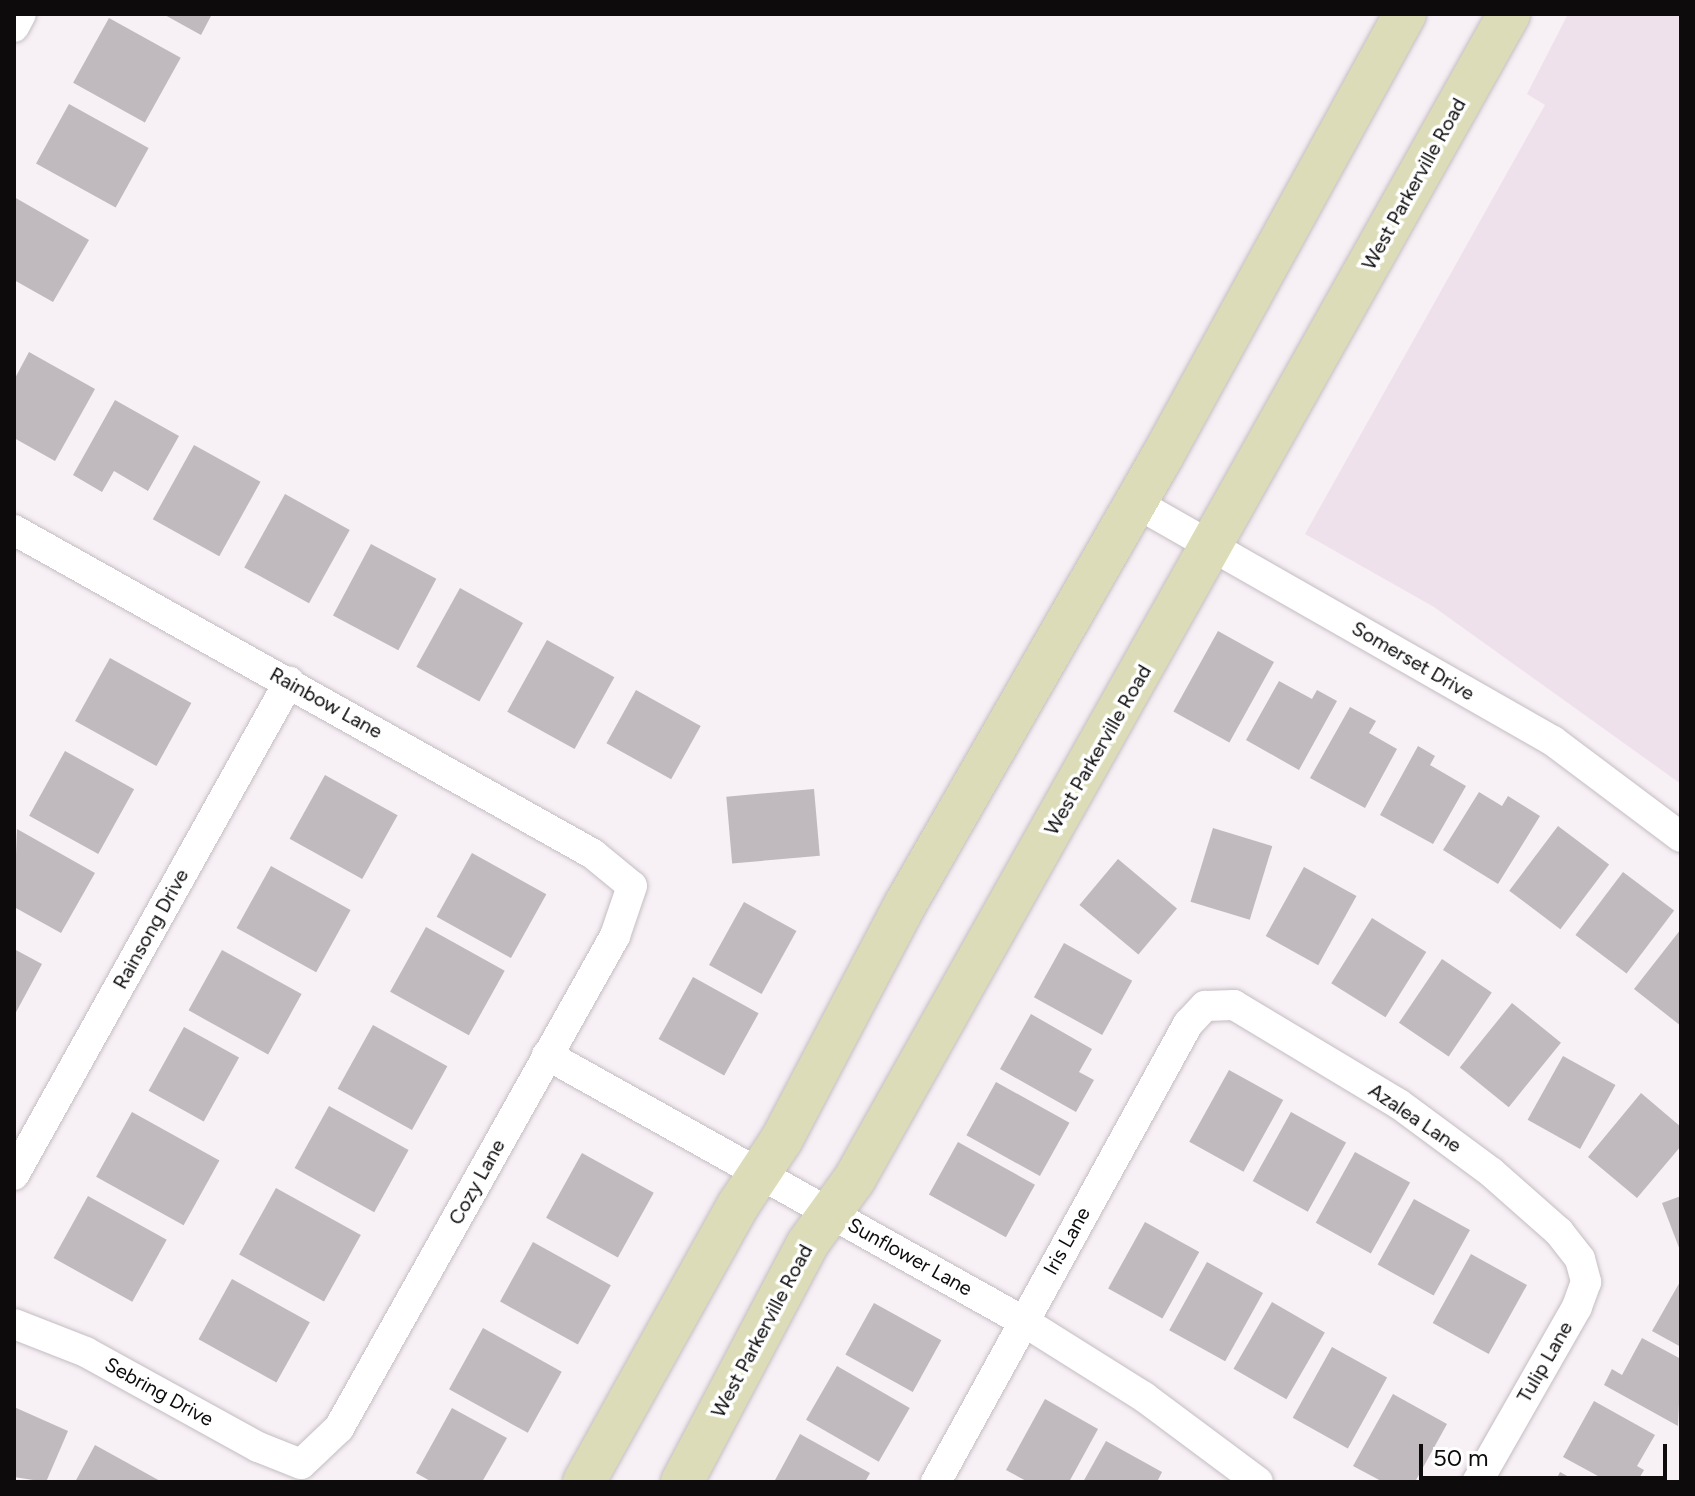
<!DOCTYPE html>
<html>
<head>
<meta charset="utf-8">
<style>
	body { margin:0 }
	#map { position:relative; width:1695px; height:1496px; overflow:hidden; background:#f7f0f5; font-family:Figtree,sans-serif }
	div>[style] { position:absolute }
	.built>* { inset:0; background:#efe1eb }
	.building>* { inset:0; background:#c0b9be; transform-origin:0 0 }
	.roads { filter:drop-shadow(0 0 2px #c4bdc2) drop-shadow(0 0 2px #c4bdc2) }
	.minor>* { height:30px; margin:-15px; padding:0 15px; transform-origin:15px; border-radius:15px; background:#fff }
	.secondary>* { height:42px; margin:-21px; padding:0 21px; transform-origin:21px; border-radius:21px; background:#dcddb8 }
	span { translate:-50% -50%; white-space:nowrap; text-align:center; line-height:1.15; -webkit-text-stroke:7px #fff; paint-order:stroke }
	.street-label { font-size:20px; color:#0d0b0c }
	.frame { position:absolute; inset:0; border:16px solid #0d0b0c; pointer-events:none }
	.scale { position:absolute; left:1419px; top:1444px; width:248px; height:36px; box-sizing:border-box; border:4px solid #0d0b0c; border-top:0; padding-left:10px; font-size:24px; line-height:28px; white-space:nowrap; color:#0d0b0c; -webkit-text-stroke:6px #fff; paint-order:stroke }
</style>
</head>
<body>
<div id="map">
	<div class="built">
		<i style="clip-path:polygon(1568px 14px,1681px 14px,1681px 784px,1434px 607px,1305px 534px,1545px 105px,1527px 94px)"></i>
	</div>
	<div class="building">
		<i style="clip-path:polygon(163px 14px,212px 14px,201px 35px)"></i>
		<i style="left:109px;top:18px;width:82px;height:74px;rotate:29deg"></i>
		<i style="left:69px;top:104px;width:91px;height:68px;rotate:29deg"></i>
		<i style="clip-path:polygon(14px 197px,89px 240px,53px 302px,14px 280px)"></i>
		<i style="clip-path:polygon(29px 352px,95px 389px,55px 461px,14px 438px,14px 380px)"></i>
		<i style="clip-path:polygon(115px 400px,179px 436px,148px 491px,114px 471px,102px 492px,73px 475px)"></i>
		<i style="left:194px;top:445px;width:76px;height:85px;rotate:29deg"></i>
		<i style="left:285px;top:494px;width:74px;height:84px;rotate:29deg"></i>
		<i style="left:371px;top:544px;width:74px;height:81px;rotate:28deg"></i>
		<i style="left:460px;top:588px;width:72px;height:90px;rotate:29deg"></i>
		<i style="left:1218px;top:631px;width:64px;height:92px;rotate:29deg"></i>
		<i style="left:547px;top:640px;width:77px;height:82px;rotate:29deg"></i>
		<i style="left:110px;top:658px;width:93px;height:72px;rotate:29deg"></i>
		<i style="clip-path:polygon(1279px 681px,1312px 699px,1317px 690px,1337px 701px,1299px 770px,1246px 740px)"></i>
		<i style="left:636px;top:690px;width:74px;height:61px;rotate:29deg"></i>
		<i style="clip-path:polygon(1350px 707px,1376px 721px,1369px 733px,1397px 749px,1365px 808px,1310px 778px)"></i>
		<i style="clip-path:polygon(1418px 746px,1435px 756px,1430px 765px,1466px 786px,1433px 844px,1380px 815px)"></i>
		<i style="left:65px;top:751px;width:79px;height:74px;rotate:29deg"></i>
		<i style="left:325px;top:775px;width:83px;height:73px;rotate:29deg"></i>
		<i style="left:814px;top:789px;width:67px;height:88px;rotate:85deg"></i>
		<i style="clip-path:polygon(1479px 792px,1502px 806px,1508px 796px,1540px 816px,1498px 884px,1443px 850px)"></i>
		<i style="left:1558px;top:826px;width:64px;height:81px;rotate:37deg"></i>
		<i style="left:1213px;top:828px;width:62px;height:77px;rotate:17deg"></i>
		<i style="clip-path:polygon(17px 829px,95px 873px,61px 933px,14px 907px)"></i>
		<i style="left:472px;top:853px;width:85px;height:73px;rotate:29deg"></i>
		<i style="left:1118px;top:859px;width:77px;height:60px;rotate:40deg"></i>
		<i style="left:271px;top:866px;width:91px;height:71px;rotate:29deg"></i>
		<i style="left:1304px;top:867px;width:60px;height:79px;rotate:29deg"></i>
		<i style="left:1623px;top:872px;width:64px;height:79px;rotate:37deg"></i>
		<i style="left:744px;top:902px;width:60px;height:72px;rotate:29deg"></i>
		<i style="left:1372px;top:918px;width:64px;height:77px;rotate:32deg"></i>
		<i style="left:426px;top:927px;width:90px;height:74px;rotate:29deg"></i>
		<i style="clip-path:polygon(1681px 929px,1681px 1026px,1634px 989px)"></i>
		<i style="left:1064px;top:943px;width:78px;height:62px;rotate:29deg"></i>
		<i style="clip-path:polygon(14px 949px,42px 964px,14px 1016px)"></i>
		<i style="left:222px;top:950px;width:91px;height:69px;rotate:29deg"></i>
		<i style="left:1442px;top:959px;width:60px;height:77px;rotate:34deg"></i>
		<i style="left:693px;top:977px;width:75px;height:71px;rotate:29deg"></i>
		<i style="left:1512px;top:1003px;width:63px;height:83px;rotate:39deg"></i>
		<i style="clip-path:polygon(1031px 1014px,1092px 1049px,1079px 1072px,1094px 1080px,1076px 1112px,1000px 1069px)"></i>
		<i style="left:373px;top:1025px;width:85px;height:73px;rotate:29deg"></i>
		<i style="left:184px;top:1027px;width:63px;height:73px;rotate:29deg"></i>
		<i style="left:1563px;top:1056px;width:60px;height:73px;rotate:29deg"></i>
		<i style="left:1229px;top:1070px;width:62px;height:82px;rotate:29deg"></i>
		<i style="left:996px;top:1082px;width:84px;height:61px;rotate:29deg"></i>
		<i style="clip-path:polygon(1641px 1093px,1681px 1127px,1681px 1146px,1637px 1198px,1588px 1157px)"></i>
		<i style="left:329px;top:1106px;width:91px;height:71px;rotate:29deg"></i>
		<i style="left:132px;top:1112px;width:100px;height:74px;rotate:29deg"></i>
		<i style="left:1291px;top:1112px;width:63px;height:79px;rotate:29deg"></i>
		<i style="left:958px;top:1142px;width:88px;height:60px;rotate:29deg"></i>
		<i style="left:1355px;top:1152px;width:63px;height:81px;rotate:29deg"></i>
		<i style="left:582px;top:1153px;width:82px;height:74px;rotate:29deg"></i>
		<i style="left:276px;top:1188px;width:97px;height:76px;rotate:29deg"></i>
		<i style="left:88px;top:1196px;width:90px;height:71px;rotate:29deg"></i>
		<i style="clip-path:polygon(1681px 1196px,1681px 1253px,1662px 1203px)"></i>
		<i style="left:1414px;top:1199px;width:64px;height:75px;rotate:29deg"></i>
		<i style="left:1145px;top:1222px;width:62px;height:76px;rotate:29deg"></i>
		<i style="left:533px;top:1242px;width:89px;height:68px;rotate:29deg"></i>
		<i style="left:1471px;top:1254px;width:64px;height:79px;rotate:29deg"></i>
		<i style="left:1207px;top:1262px;width:64px;height:78px;rotate:29deg"></i>
		<i style="left:232px;top:1279px;width:89px;height:69px;rotate:29deg"></i>
		<i style="clip-path:polygon(1681px 1280px,1681px 1347px,1652px 1331px)"></i>
		<i style="left:1272px;top:1302px;width:61px;height:77px;rotate:30deg"></i>
		<i style="left:874px;top:1303px;width:77px;height:59px;rotate:29deg"></i>
		<i style="left:483px;top:1328px;width:90px;height:70px;rotate:29deg"></i>
		<i style="clip-path:polygon(1642px 1338px,1681px 1359px,1678px 1426px,1604px 1385px,1612px 1369px,1622px 1375px)"></i>
		<i style="left:1332px;top:1347px;width:63px;height:81px;rotate:29deg"></i>
		<i style="left:837px;top:1366px;width:84px;height:62px;rotate:30deg"></i>
		<i style="clip-path:polygon(1393px 1394px,1447px 1424px,1415px 1482px,1383px 1482px,1353px 1466px)"></i>
		<i style="clip-path:polygon(1045px 1399px,1098px 1429px,1069px 1482px,1028px 1482px,1006px 1470px)"></i>
		<i style="clip-path:polygon(1594px 1401px,1655px 1435px,1637px 1466px,1644px 1470px,1637px 1482px,1609px 1482px,1563px 1457px)"></i>
		<i style="clip-path:polygon(14px 1407px,68px 1431px,46px 1482px,14px 1477px)"></i>
		<i style="clip-path:polygon(452px 1408px,507px 1438px,482px 1482px,432px 1482px,416px 1473px)"></i>
		<i style="clip-path:polygon(800px 1434px,870px 1473px,865px 1482px,774px 1482px)"></i>
		<i style="clip-path:polygon(1106px 1441px,1162px 1472px,1157px 1482px,1083px 1482px)"></i>
		<i style="clip-path:polygon(95px 1445px,162px 1482px,75px 1482px)"></i>
		<i style="clip-path:polygon(1560px 1472px,1578px 1482px,1555px 1482px)"></i>
	</div>
	<div class="roads">
		<div class="minor">
			<i style="left:14px;top:27px;width:15px;rotate:-62deg"></i>
			<i style="left:1134px;top:502px;width:482px;rotate:29.7deg"></i>
			<i style="left:1553px;top:741px;width:160px;rotate:36.9deg"></i>
			<i style="left:14px;top:530px;width:663px;rotate:29.23deg"></i>
			<i style="left:593px;top:854px;width:50px;rotate:39.4deg"></i>
			<i style="left:632px;top:886px;width:53px;rotate:108.8deg"></i>
			<i style="left:615px;top:936px;width:564px;rotate:119.29deg"></i>
			<i style="left:339px;top:1428px;width:52px;rotate:136.5deg"></i>
			<i style="left:301px;top:1464px;width:46px;rotate:-158.4deg"></i>
			<i style="left:258px;top:1447px;width:196px;rotate:-151.1deg"></i>
			<i style="left:86px;top:1352px;width:77px;rotate:-158.7deg"></i>
			<i style="left:547px;top:1055px;width:545px;rotate:29.2deg"></i>
			<i style="left:1023px;top:1321px;width:143px;rotate:32.1deg"></i>
			<i style="left:1144px;top:1397px;width:142px;rotate:36.7deg"></i>
			<i style="left:14px;top:1175px;width:565px;rotate:-60.85deg"></i>
			<i style="left:936px;top:1482px;width:523px;rotate:-61.18deg"></i>
			<i style="left:1188px;top:1024px;width:25px;rotate:-47deg"></i>
			<i style="left:1205px;top:1006px;width:29px;rotate:-2deg"></i>
			<i style="left:1234px;top:1005px;width:192px;rotate:31deg"></i>
			<i style="left:1399px;top:1104px;width:114px;rotate:36.5deg"></i>
			<i style="left:1491px;top:1172px;width:91px;rotate:41.4deg"></i>
			<i style="left:1559px;top:1232px;width:34px;rotate:52deg"></i>
			<i style="left:1580px;top:1259px;width:24px;rotate:75deg"></i>
			<i style="left:1586px;top:1282px;width:27px;rotate:110deg"></i>
			<i style="left:1577px;top:1307px;width:202px;rotate:119.7deg"></i>
		</div>
		<div class="secondary">
			<i style="left:584px;top:1482px;width:318px;rotate:-60.9deg"></i>
			<i style="left:739px;top:1204px;width:78px;rotate:-56.5deg"></i>
			<i style="left:782px;top:1139px;width:267px;rotate:-62.3deg"></i>
			<i style="left:906px;top:903px;width:516px;rotate:-60.16deg"></i>
			<i style="left:1163px;top:455px;width:503px;rotate:-61.24deg"></i>
			<i style="left:682px;top:1482px;width:270px;rotate:-62.2deg"></i>
			<i style="left:808px;top:1243px;width:78px;rotate:-53.9deg"></i>
			<i style="left:854px;top:1180px;width:1337px;rotate:-60.67deg"></i>
		</div>
	</div>
	<div class="street-label">
		<span style="left:1414px;top:184px;rotate:-61deg">West Parkerville Road</span>
		<span style="left:1413px;top:661px;rotate:30deg">Somerset Drive</span>
		<span style="left:326px;top:703px;rotate:29deg">Rainbow Lane</span>
		<span style="left:1098px;top:750px;rotate:-60deg">West Parkerville Road</span>
		<span style="left:151px;top:929px;rotate:-61deg">Rainsong Drive</span>
		<span style="left:1415px;top:1118px;rotate:34deg">Azalea Lane</span>
		<span style="left:477px;top:1182px;rotate:-61deg">Cozy Lane</span>
		<span style="left:1067px;top:1241px;rotate:-61deg">Iris Lane</span>
		<span style="left:910px;top:1257px;rotate:29deg">Sunflower Lane</span>
		<span style="left:762px;top:1331px;rotate:-62deg">West Parkerville Road</span>
		<span style="left:1545px;top:1362px;rotate:-60deg">Tulip Lane</span>
		<span style="left:159px;top:1392px;rotate:29deg">Sebring Drive</span>
	</div>
	<div class="frame"></div>
	<div class="scale">50 m</div>
</div>
</body>
</html>
